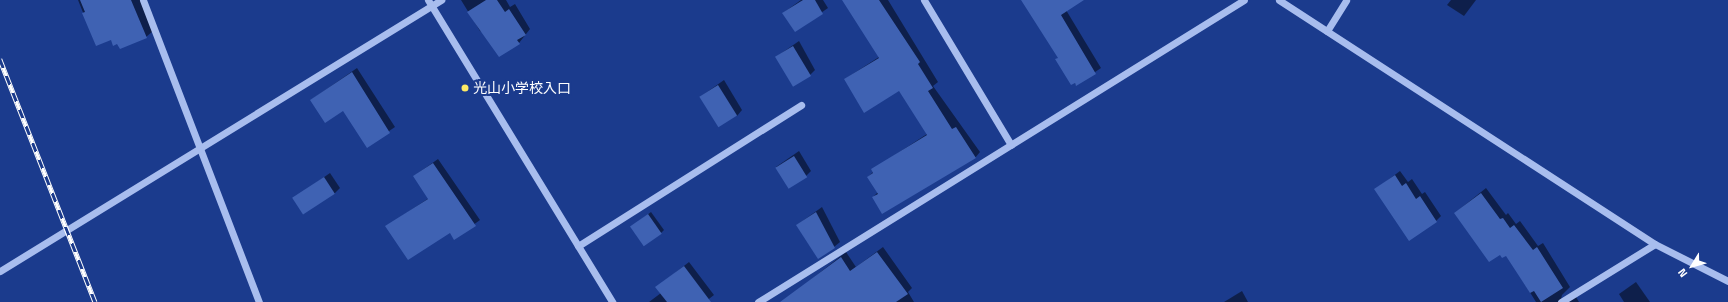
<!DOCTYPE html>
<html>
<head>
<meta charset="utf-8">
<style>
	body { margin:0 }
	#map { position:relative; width:1728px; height:302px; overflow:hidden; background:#1b3b8d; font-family:"Titillium Web","Noto Sans JP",sans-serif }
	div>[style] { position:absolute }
	.shadow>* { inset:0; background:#0007 }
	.building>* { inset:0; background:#3f62b3; transform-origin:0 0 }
	.minor>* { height:7px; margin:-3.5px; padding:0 3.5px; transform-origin:3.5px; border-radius:3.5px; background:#a8bdee }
	.rail>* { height:4.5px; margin-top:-2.25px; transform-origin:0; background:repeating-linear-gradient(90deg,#1b3b8d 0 9px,#fff 0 18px); box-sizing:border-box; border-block:1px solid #fff }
	.dots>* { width:11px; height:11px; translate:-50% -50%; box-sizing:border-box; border:2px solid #1b3b8d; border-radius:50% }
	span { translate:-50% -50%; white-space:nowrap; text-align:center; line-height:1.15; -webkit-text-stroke:4px #1b3b8d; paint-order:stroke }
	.poi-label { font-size:14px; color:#fff }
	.left { translate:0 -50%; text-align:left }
	.north { position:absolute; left:1672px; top:246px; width:40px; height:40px; -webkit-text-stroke:3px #1b3b8d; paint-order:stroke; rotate:233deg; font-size:11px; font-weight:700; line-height:16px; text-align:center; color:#fff }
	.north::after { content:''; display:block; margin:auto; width:14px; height:18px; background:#fff; clip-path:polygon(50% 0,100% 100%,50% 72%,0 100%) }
</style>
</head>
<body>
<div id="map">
	<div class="shadow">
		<i style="clip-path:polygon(78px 0,140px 0,153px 31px,146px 37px,118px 43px,111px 39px,96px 45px)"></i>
		<i style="clip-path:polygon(461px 0,506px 0,510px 7px,515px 4px,530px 29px,519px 43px,480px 31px)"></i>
		<i style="clip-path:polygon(801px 0,823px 0,828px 8px,795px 31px,783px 13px)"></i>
		<i style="clip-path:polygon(852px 0,888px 0,938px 82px,933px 86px,980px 152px,975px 158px,873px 197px,878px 192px,868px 177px,873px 172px,872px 170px,927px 134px,899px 90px,845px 79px,879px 57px)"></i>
		<i style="clip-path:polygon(1023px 0,1071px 0,1066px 10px,1101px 68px,1076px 85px)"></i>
		<i style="clip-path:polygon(1451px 0,1476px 0,1464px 16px,1447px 5px)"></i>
		<i style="clip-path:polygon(799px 41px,815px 70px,810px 75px,776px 57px)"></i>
		<i style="clip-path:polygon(357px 68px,395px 127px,367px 146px,344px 110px,311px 100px)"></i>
		<i style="clip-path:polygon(724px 80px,742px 110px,737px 116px,700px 97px)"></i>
		<i style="clip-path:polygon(799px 151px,811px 171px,806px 176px,776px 167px)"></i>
		<i style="clip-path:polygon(438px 159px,480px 220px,455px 238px,450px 232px,387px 226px,429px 198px,414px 176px)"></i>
		<i style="clip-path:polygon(1400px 171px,1408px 182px,1412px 179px,1422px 194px,1425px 192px,1441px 216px,1436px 221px,1376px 189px)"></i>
		<i style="clip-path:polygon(330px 173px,340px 188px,334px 194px,294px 198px)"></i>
		<i style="clip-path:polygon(1486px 188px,1506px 215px,1508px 213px,1516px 224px,1520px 221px,1538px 246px,1543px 243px,1570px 287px,1562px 295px,1561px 299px,1567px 302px,1536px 302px,1506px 254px,1455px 213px)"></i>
		<i style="clip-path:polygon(822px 207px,840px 242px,834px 247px,797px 225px)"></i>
		<i style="clip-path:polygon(651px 212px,664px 230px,661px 233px,634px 225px)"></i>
		<i style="clip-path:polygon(883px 247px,912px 288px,908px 292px,914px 302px,801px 302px,794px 293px,846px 252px,856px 267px)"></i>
		<i style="clip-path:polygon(689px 262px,714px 295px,705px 302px,649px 302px,661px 293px,657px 287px)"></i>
		<i style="clip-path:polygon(1636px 282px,1650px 302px,1624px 302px,1619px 294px)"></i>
		<i style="clip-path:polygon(1242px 291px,1248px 302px,1224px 302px)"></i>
		<i style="clip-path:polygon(1576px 297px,1579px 302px,1568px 302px)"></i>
	</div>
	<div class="building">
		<i style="clip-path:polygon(80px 0,131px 0,147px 38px,120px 49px,117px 44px,113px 46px,111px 40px,96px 46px,82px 13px,85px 12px)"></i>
		<i style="clip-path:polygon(486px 0,497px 0,505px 12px,509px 9px,526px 35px,517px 40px,520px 44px,499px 57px,467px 12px)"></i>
		<i style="clip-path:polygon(803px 0,815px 0,823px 14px,795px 32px,782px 13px)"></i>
		<i style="clip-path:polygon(842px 0,879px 0,920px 62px,918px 64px,933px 88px,928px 91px,952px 129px,956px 127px,976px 158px,882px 214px,872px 197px,878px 194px,867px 177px,873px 173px,871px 169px,927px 135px,899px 91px,864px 113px,844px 79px,879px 58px)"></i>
		<i style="clip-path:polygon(1021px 0,1084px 0,1061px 15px,1096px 74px,1076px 86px,1075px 83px,1071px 85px,1055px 59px,1058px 58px)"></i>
		<i style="left:793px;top:46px;width:35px;height:21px;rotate:59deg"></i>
		<i style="clip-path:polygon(352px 72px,390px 133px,367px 148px,343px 111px,325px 123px,310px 100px)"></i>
		<i style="left:718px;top:85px;width:36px;height:22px;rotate:58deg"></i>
		<i style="left:794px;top:156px;width:25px;height:22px;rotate:58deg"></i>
		<i style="clip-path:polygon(433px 163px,476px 226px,454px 240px,450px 233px,408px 260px,385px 226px,428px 199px,413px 176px)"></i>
		<i style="clip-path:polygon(1395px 175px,1402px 186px,1406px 183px,1416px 199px,1420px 196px,1437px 222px,1409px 241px,1374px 189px)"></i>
		<i style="left:324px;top:177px;width:20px;height:38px;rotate:57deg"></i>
		<i style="clip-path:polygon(1481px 193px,1500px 219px,1503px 218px,1510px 228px,1514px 225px,1533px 250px,1537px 247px,1563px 288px,1541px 302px,1534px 291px,1530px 293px,1506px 256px,1502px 258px,1500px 255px,1489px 262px,1454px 213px)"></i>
		<i style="clip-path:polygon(816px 212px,835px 248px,818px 259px,796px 225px)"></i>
		<i style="left:648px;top:214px;width:24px;height:22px;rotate:55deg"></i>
		<i style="clip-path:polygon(877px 252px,908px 294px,896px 302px,780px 302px,841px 257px,850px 271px)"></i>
		<i style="clip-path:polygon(684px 266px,711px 302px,667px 302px,655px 287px)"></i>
	</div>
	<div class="minor">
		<i style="left:143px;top:0;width:324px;rotate:69deg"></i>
		<i style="left:428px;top:0;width:354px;rotate:58.6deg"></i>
		<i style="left:924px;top:0;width:169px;rotate:59deg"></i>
		<i style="left:1279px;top:0;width:448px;rotate:33deg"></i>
		<i style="left:1655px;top:244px;width:82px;rotate:26.9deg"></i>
		<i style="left:1327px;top:31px;width:36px;rotate:-58deg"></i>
		<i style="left:578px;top:246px;width:264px;rotate:-32.3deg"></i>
		<i style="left:0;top:271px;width:518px;rotate:-31.57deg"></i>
		<i style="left:758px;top:302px;width:572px;rotate:-31.86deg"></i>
		<i style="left:1561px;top:302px;width:110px;rotate:-31.7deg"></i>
	</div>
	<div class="rail">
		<i style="left:0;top:59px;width:261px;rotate:68.6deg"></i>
	</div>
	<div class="dots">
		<i style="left:465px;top:88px;background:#feea65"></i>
	</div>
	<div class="poi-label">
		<span class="left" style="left:473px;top:88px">光山小学校入口</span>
	</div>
	<div class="north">N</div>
</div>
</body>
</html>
